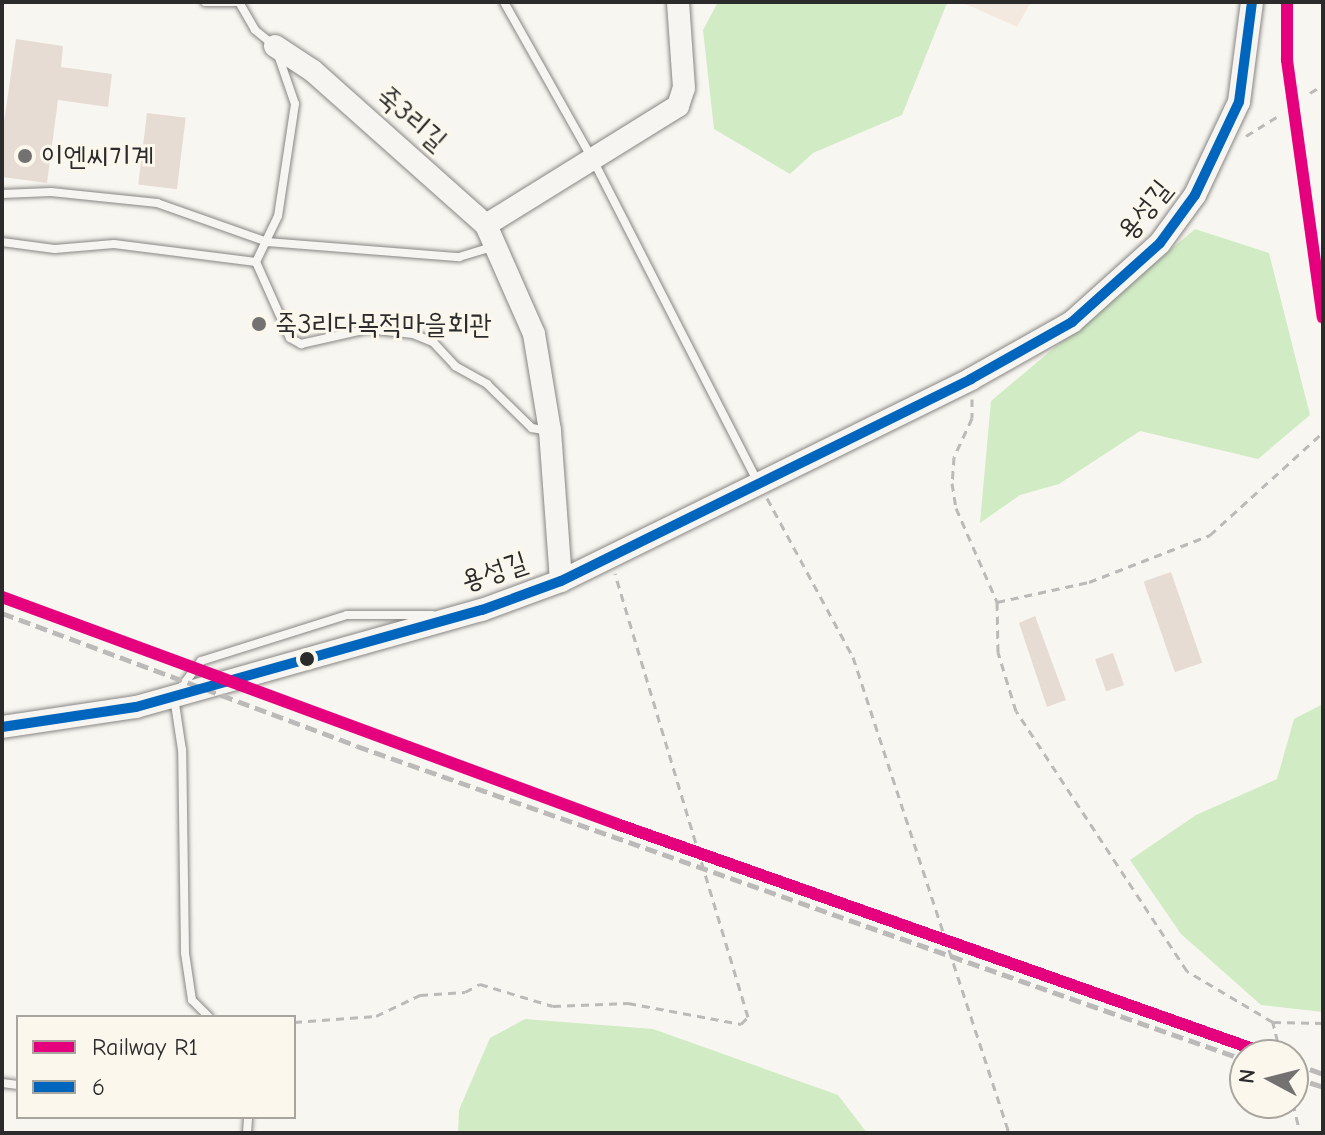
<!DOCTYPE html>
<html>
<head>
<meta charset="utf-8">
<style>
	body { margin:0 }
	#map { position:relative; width:1325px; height:1135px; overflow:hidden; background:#f8f6f0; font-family:"Comic Neue","Poor Story",sans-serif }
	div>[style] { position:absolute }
	.built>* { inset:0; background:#f4e9de }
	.green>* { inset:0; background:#d1ebc5 }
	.building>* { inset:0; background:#e7dcd4; transform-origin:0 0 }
	.path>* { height:3px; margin-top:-1.5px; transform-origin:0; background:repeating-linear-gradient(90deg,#bcbab8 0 8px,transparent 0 14px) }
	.roads { filter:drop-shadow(0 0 2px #878684) drop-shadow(0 0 2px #878684) }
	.lane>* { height:8px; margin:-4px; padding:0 4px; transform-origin:4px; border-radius:4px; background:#f6f5f1 }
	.secondary>* { height:22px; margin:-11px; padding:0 11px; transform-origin:11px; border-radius:11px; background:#f6f5f1 }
	.rail>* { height:5px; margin-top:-2.5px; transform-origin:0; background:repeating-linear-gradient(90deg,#bcbab8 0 12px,transparent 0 18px) }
	.bus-1>* { height:10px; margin:-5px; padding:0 5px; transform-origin:5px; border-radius:5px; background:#0065bd }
	.rail-1>* { height:12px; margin:-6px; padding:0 6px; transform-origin:6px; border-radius:6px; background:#e5007d }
	.dots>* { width:22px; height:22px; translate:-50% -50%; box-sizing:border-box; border:4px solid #fbf7ec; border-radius:50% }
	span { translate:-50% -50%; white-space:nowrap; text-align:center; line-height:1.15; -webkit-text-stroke:6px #fbf7ec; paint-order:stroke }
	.street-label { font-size:28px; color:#2b2b2b }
	.poi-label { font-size:28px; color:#2b2b2b }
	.left { translate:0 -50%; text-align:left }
	.frame { position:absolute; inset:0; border:4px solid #2b2b2b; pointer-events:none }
	.legend { position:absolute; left:16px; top:1015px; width:280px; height:104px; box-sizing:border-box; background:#fbf7ec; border:2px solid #a8a59f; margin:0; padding:10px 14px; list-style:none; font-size:24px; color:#2b2b2b }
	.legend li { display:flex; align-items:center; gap:16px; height:40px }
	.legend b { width:40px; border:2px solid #a8a59f }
	.north { position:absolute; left:1229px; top:1039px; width:80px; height:80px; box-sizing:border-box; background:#fbf7ec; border:2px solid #a8a59f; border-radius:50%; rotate:277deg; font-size:22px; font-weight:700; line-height:32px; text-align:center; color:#2b2b2b }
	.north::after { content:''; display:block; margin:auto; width:28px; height:36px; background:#737270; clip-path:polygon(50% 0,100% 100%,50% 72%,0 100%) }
</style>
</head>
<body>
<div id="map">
	<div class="built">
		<i style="clip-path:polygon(961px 2px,1031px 2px,1017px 27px)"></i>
	</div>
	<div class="green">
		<i style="clip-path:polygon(718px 2px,945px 2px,947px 3px,902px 115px,813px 153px,790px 174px,714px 129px,703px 30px)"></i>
		<i style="clip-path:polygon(1195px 229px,1269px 253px,1310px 415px,1258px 459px,1140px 431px,1059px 484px,1020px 495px,980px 523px,991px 401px)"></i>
		<i style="clip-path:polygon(1323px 704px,1323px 1012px,1261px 1005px,1181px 934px,1130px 860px,1196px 815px,1277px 779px,1294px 719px)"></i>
		<i style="clip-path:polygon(525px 1019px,653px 1029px,838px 1095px,867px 1133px,458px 1133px,459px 1110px,490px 1038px)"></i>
	</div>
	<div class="building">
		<i style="clip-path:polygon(16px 39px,63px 46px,61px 67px,112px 74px,108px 107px,58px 100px,47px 183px,2px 177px,2px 136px)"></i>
		<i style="left:147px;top:113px;width:39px;height:72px;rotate:7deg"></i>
		<i style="left:1171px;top:572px;width:96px;height:29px;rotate:71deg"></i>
		<i style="clip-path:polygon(1035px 616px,1066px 700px,1047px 707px,1019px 623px)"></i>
		<i style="left:1113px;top:653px;width:34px;height:19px;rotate:71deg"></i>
	</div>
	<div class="path">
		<i style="left:1310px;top:93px;width:15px;rotate:-32deg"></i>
		<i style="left:1246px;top:136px;width:36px;rotate:-32deg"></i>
		<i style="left:972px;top:399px;width:19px;rotate:90deg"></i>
		<i style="left:972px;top:418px;width:43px;rotate:114.8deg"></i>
		<i style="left:954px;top:457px;width:26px;rotate:94deg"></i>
		<i style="left:952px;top:483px;width:25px;rotate:81deg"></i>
		<i style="left:956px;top:508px;width:103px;rotate:66.4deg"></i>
		<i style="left:767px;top:498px;width:181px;rotate:61.6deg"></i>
		<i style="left:853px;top:657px;width:501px;rotate:71.85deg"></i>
		<i style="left:294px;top:1022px;width:82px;rotate:-4.2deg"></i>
		<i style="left:376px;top:1016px;width:49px;rotate:-25.5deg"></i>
		<i style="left:420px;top:995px;width:45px;rotate:-3.8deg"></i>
		<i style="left:465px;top:992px;width:17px;rotate:-28deg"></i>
		<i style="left:480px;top:984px;width:76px;rotate:16.8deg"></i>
		<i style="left:553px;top:1006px;width:75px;rotate:-2.3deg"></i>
		<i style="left:628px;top:1003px;width:115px;rotate:10.5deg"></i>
		<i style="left:741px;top:1024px;width:10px;rotate:-45deg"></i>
		<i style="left:748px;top:1017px;width:463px;rotate:-106.7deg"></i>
		<i style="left:1273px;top:1022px;width:50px;rotate:1.1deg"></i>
		<i style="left:1281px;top:1055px;width:34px;rotate:-104deg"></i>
		<i style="left:1273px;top:1022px;width:100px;rotate:-149.3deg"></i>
		<i style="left:1187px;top:971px;width:311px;rotate:-123.3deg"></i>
		<i style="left:1016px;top:711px;width:62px;rotate:-107deg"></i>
		<i style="left:998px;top:652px;width:50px;rotate:-91.1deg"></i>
		<i style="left:997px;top:602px;width:94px;rotate:-12.3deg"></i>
		<i style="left:1089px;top:582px;width:130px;rotate:-21.2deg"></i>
		<i style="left:1210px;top:535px;width:153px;rotate:-42.3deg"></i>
		<i style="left:1293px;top:1103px;width:31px;rotate:77deg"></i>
	</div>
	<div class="roads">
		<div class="lane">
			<i style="left:205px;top:2px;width:32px"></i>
			<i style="left:239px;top:2px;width:32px;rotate:60deg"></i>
			<i style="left:255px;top:30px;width:26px;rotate:39deg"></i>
			<i style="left:275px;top:46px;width:61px;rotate:71deg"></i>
			<i style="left:295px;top:104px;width:113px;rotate:98.6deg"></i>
			<i style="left:278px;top:216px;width:51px;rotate:115.6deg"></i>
			<i style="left:256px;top:262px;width:83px;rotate:65.9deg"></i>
			<i style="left:290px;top:338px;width:13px;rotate:29deg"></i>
			<i style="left:301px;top:344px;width:69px;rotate:-12.6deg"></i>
			<i style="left:368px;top:329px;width:45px;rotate:6.3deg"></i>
			<i style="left:413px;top:334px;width:22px;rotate:22deg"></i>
			<i style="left:433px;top:342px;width:33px;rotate:47deg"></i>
			<i style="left:455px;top:366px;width:37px;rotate:29deg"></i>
			<i style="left:487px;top:384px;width:63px;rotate:44.4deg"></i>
			<i style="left:532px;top:428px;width:15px;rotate:11deg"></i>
			<i style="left:504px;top:2px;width:181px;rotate:60.6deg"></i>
			<i style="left:593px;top:160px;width:362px;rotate:62.9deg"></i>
			<i style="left:2px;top:194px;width:49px;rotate:-2.3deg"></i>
			<i style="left:51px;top:192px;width:107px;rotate:5.9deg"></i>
			<i style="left:157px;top:203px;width:117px;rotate:19.5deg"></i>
			<i style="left:267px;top:242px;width:193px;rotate:4.5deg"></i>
			<i style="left:459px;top:257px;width:34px;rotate:-17deg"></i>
			<i style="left:2px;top:242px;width:53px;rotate:7.5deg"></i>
			<i style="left:55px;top:249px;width:59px;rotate:-4.8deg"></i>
			<i style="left:114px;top:244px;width:143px;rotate:7.2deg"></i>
			<i style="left:209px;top:1017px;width:24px;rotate:-135deg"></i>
			<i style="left:192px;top:1000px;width:48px;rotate:-98.5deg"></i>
			<i style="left:185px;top:953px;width:203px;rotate:-90.8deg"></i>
			<i style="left:182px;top:750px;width:54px;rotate:-98.6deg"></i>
			<i style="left:174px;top:697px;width:45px;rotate:-53.1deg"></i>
			<i style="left:201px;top:661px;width:153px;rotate:-17.5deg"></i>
			<i style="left:347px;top:615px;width:85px"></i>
			<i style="left:2px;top:1083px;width:16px;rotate:7deg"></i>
			<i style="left:247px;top:1133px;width:16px;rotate:-86deg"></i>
		</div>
		<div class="secondary">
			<i style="left:275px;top:46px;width:45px;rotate:33.3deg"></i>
			<i style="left:313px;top:71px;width:232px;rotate:41.7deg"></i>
			<i style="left:486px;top:225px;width:119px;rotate:66.2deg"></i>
			<i style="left:534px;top:334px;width:98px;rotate:80.6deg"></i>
			<i style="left:550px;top:431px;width:150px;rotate:85.8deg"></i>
			<i style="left:486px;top:225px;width:226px;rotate:-31.8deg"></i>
			<i style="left:678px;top:106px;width:19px;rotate:-72deg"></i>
			<i style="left:684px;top:88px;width:86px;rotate:-94deg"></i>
			<i style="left:2px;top:727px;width:135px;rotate:-8.5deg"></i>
			<i style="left:136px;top:707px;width:359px;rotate:-15.7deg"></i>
			<i style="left:482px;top:610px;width:84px;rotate:-20.2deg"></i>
			<i style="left:561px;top:581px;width:457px;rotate:-26.2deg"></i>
			<i style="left:971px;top:379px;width:116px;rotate:-29.4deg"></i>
			<i style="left:1072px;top:322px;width:118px;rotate:-41.9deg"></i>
			<i style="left:1160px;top:243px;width:59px;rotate:-53.9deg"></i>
			<i style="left:1195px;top:195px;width:103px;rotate:-64.7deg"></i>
			<i style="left:1239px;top:102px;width:101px;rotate:-82.6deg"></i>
		</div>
	</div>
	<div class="rail">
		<i style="left:2px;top:597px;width:656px;rotate:20.26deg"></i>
		<i style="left:617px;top:824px;width:693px;rotate:19.48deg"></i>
		<i style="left:2px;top:613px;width:379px;rotate:20.5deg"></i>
		<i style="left:357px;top:746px;width:942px;rotate:19.47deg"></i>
		<i style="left:1293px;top:1063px;width:32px;rotate:20deg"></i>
		<i style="left:1293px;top:1077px;width:32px;rotate:18deg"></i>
	</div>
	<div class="bus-1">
		<i style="left:2px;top:727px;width:135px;rotate:-8.5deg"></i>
		<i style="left:136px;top:707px;width:359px;rotate:-15.7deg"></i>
		<i style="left:482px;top:610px;width:84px;rotate:-20.2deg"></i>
		<i style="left:561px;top:581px;width:457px;rotate:-26.2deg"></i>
		<i style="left:971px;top:379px;width:116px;rotate:-29.4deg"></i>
		<i style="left:1072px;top:322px;width:118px;rotate:-41.9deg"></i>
		<i style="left:1160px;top:243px;width:59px;rotate:-53.9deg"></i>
		<i style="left:1195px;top:195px;width:103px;rotate:-64.7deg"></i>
		<i style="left:1239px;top:102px;width:101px;rotate:-82.6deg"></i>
	</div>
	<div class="rail-1">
		<i style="left:1287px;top:2px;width:58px;rotate:90deg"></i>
		<i style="left:1287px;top:60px;width:260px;rotate:82.1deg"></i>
		<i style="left:2px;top:597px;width:656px;rotate:20.26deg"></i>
		<i style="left:617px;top:824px;width:693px;rotate:19.48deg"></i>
	</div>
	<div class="dots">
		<i style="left:25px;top:156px;background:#737270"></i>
		<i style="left:259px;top:324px;background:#737270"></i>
		<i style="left:307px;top:659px;background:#2b2b2b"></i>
	</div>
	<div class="street-label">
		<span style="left:412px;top:118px;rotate:41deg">죽3리길</span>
		<span style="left:1144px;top:210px;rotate:-51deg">용성길</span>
		<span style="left:494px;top:571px;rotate:-18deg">용성길</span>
	</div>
	<div class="poi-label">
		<span class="left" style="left:41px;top:156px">이엔씨기계</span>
		<span class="left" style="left:275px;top:324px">죽3리다목적마을회관</span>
	</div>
	<div class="frame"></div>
	<ul class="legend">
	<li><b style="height:10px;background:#e5007d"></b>Railway R1</li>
	<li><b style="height:10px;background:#0065bd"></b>6</li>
	</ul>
	<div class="north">N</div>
</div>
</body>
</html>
